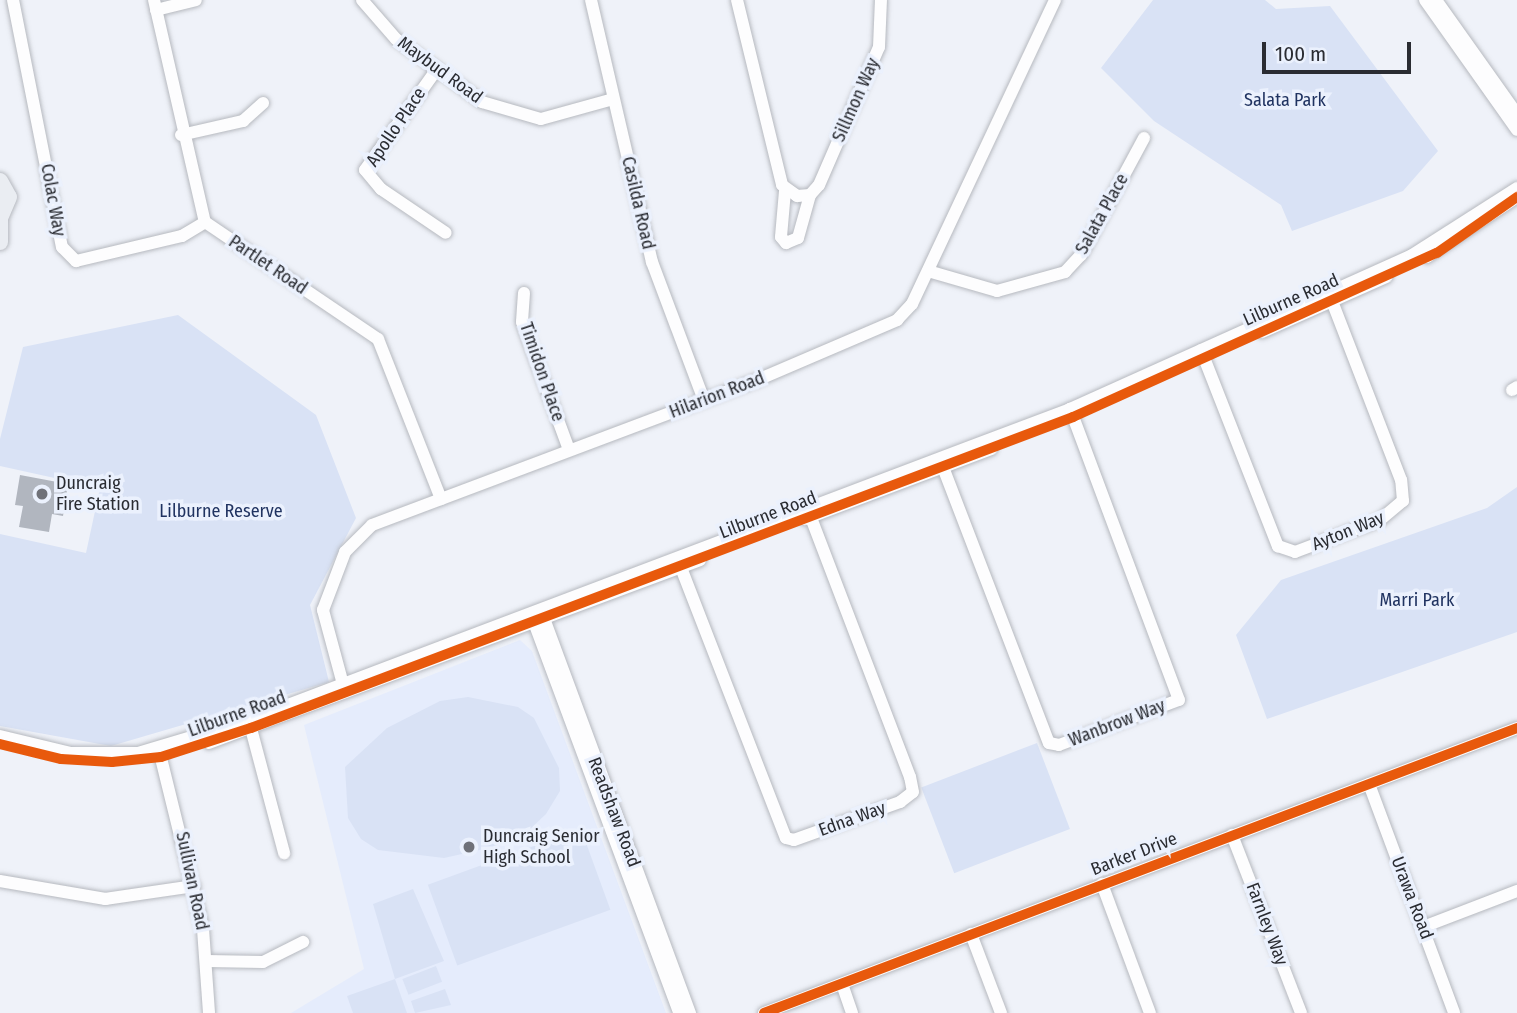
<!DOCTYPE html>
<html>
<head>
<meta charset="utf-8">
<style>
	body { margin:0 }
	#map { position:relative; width:1517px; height:1013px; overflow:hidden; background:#eff2f9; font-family:"Fira Sans Condensed",sans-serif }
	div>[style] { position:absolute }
	.built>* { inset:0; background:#e5ecfc }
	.green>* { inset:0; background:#d9e2f5; transform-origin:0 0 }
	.building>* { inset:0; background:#b1b6bf }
	.roads { filter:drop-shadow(0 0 2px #b6b9bf) drop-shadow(0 0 2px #b6b9bf) }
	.minor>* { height:12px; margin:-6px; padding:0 6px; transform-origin:6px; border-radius:6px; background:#fdfdfe }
	.major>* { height:16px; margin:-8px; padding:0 8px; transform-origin:8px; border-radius:8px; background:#eaedf2 }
	.cycleway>* { height:10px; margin:-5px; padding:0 5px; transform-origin:5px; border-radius:5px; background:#e8590c }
	.dots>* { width:19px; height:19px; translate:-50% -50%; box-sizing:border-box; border:4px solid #ebf1fd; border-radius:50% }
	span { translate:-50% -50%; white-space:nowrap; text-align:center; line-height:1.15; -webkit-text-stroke:7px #ebf1fd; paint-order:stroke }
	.street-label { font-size:18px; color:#2a2c32 }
	.park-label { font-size:18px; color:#203361 }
	.poi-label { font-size:18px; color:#2a2c32 }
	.left { translate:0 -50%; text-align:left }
	.scale { position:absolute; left:1262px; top:42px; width:149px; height:32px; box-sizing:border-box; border:4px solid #2a2c32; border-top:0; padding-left:9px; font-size:21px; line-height:24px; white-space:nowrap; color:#2a2c32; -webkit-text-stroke:5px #ebf1fd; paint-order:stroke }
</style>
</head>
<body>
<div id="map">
	<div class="built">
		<i style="clip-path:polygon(520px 640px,532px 651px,666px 1013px,291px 1013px,364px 969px,304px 725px)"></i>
	</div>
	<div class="green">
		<i style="clip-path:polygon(1153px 0,1265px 0,1276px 9px,1330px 6px,1438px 151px,1403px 191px,1292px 231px,1281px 205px,1154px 121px,1101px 68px)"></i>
		<i style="clip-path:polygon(178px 315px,316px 415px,356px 518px,310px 605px,329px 682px,111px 746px,0 726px,0 534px,86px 553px,100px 488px,0 466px,0 439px,23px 347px)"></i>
		<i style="clip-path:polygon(1517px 487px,1517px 632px,1267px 719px,1236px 635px,1281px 580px,1487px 508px)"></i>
		<i style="clip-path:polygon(468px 697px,518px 707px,534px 718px,559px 768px,560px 791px,546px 814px,528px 831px,493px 847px,444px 858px,378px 850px,361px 839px,348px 818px,345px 767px,387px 728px,440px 701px)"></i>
		<i style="left:1037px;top:743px;width:92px;height:124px;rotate:69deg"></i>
		<i style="left:581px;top:829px;width:86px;height:163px;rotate:70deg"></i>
		<i style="clip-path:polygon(413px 889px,444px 961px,395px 979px,407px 1013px,353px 1013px,347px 996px,395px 979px,373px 904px)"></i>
		<i style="left:436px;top:966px;width:17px;height:36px;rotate:69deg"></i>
		<i style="clip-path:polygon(445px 989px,451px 1005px,415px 1013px,411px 1001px)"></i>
	</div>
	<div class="building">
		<i style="clip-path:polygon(20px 475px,68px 484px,63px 516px,52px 514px,49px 532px,19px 527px,23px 506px,15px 505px)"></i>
	</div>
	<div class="roads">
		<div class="minor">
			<i style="left:13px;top:0;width:252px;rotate:78.8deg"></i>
			<i style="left:62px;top:247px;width:20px;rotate:45deg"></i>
			<i style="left:76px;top:261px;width:109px;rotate:-13.3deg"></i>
			<i style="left:182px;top:236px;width:27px;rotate:-31deg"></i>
			<i style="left:154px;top:0;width:228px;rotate:77.1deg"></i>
			<i style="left:205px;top:222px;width:209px;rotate:34.1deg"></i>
			<i style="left:378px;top:339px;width:172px;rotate:68.5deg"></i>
			<i style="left:362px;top:0;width:52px;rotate:48.9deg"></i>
			<i style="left:396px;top:39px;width:107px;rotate:36.2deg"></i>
			<i style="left:482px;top:102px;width:61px;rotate:16.1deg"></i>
			<i style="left:541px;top:119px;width:75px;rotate:-15.5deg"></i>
			<i style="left:591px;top:0;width:269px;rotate:76.9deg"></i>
			<i style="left:652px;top:262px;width:147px;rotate:69.4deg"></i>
			<i style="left:737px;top:0;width:190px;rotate:76.3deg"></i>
			<i style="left:782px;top:185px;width:19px;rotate:36deg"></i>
			<i style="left:797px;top:196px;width:13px;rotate:-4deg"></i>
			<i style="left:810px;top:195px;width:13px;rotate:-48deg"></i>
			<i style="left:819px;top:185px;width:150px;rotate:-66.5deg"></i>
			<i style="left:879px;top:47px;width:47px;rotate:-87.6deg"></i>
			<i style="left:1425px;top:0;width:159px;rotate:54.7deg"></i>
			<i style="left:1436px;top:0;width:140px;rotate:54.6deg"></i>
			<i style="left:156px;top:10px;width:41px;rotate:-14deg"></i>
			<i style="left:437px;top:69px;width:124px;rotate:125.5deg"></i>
			<i style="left:365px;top:170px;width:25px;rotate:50deg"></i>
			<i style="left:381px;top:189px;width:78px;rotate:34.1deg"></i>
			<i style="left:181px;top:135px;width:64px;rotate:-12.7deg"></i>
			<i style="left:243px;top:121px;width:27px;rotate:-42deg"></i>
			<i style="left:785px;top:191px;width:46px;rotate:95deg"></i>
			<i style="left:781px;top:237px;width:8px;rotate:50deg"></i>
			<i style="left:786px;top:243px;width:13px;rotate:-23deg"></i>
			<i style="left:798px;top:238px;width:45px;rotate:-74.4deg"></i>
			<i style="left:1427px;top:257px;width:108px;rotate:-33.7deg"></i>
			<i style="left:928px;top:271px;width:72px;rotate:16.2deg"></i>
			<i style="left:997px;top:291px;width:71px;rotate:-15.6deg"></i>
			<i style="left:1065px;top:272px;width:23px;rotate:-47deg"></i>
			<i style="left:1081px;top:255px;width:133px;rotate:-61.7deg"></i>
			<i style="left:524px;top:293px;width:29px;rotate:94deg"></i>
			<i style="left:522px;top:322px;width:136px;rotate:69.8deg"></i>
			<i style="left:1262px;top:332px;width:136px;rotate:-23.9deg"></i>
			<i style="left:1201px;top:350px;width:211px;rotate:68.6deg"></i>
			<i style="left:1278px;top:546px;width:18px;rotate:19deg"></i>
			<i style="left:1295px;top:552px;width:91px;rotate:-20.6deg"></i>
			<i style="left:1380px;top:520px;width:30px;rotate:-40deg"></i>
			<i style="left:1403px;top:501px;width:21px;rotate:-95deg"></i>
			<i style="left:1401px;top:480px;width:200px;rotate:-111.1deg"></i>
			<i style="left:1512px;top:390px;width:6px;rotate:-31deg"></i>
			<i style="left:941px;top:462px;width:301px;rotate:69deg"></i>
			<i style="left:1049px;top:743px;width:10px;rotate:11deg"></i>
			<i style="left:1059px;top:745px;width:128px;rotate:-20.6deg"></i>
			<i style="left:1179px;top:700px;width:311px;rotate:-110.5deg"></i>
			<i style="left:805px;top:519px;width:199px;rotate:-20.6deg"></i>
			<i style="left:678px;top:560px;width:298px;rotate:68.8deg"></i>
			<i style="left:786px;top:838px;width:8px;rotate:14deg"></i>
			<i style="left:794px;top:840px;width:113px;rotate:-19.7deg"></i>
			<i style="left:900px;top:802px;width:16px;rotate:-38deg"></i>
			<i style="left:913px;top:792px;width:15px;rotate:-101deg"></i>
			<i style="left:910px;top:777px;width:286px;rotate:-110.9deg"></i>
			<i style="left:542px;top:613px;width:427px;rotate:69.7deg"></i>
			<i style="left:532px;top:617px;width:422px;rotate:69.6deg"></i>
			<i style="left:344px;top:688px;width:81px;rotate:-105.1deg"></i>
			<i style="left:323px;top:610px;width:62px;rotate:-69.2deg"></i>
			<i style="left:345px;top:552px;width:38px;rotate:-45deg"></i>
			<i style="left:372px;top:525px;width:409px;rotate:-20.6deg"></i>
			<i style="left:755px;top:381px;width:155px;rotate:-23.2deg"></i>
			<i style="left:897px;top:320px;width:22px;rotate:-47deg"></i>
			<i style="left:912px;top:304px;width:336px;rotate:-64.8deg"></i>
			<i style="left:249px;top:721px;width:137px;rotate:75.1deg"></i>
			<i style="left:0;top:736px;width:73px;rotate:13.5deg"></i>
			<i style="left:71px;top:753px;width:67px"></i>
			<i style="left:138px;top:753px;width:115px;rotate:-16.7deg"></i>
			<i style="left:248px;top:720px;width:879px;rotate:-20.72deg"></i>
			<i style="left:1070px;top:409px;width:375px;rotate:-24.2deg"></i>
			<i style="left:1412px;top:255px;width:125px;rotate:-32.5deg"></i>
			<i style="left:209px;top:743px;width:524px;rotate:-20.44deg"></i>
			<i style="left:159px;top:750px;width:184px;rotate:76.2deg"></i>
			<i style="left:203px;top:929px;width:84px;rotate:85.9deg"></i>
			<i style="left:1369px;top:784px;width:244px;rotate:69.6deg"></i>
			<i style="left:1232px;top:835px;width:191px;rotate:68.8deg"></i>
			<i style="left:0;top:881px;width:107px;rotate:9.7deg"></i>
			<i style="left:105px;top:899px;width:90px;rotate:-8.3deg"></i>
			<i style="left:1102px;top:884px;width:138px;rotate:69.6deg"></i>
			<i style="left:1423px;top:927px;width:101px;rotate:-21deg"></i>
			<i style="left:971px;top:934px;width:85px;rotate:69.2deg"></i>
			<i style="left:207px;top:961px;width:56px;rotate:1deg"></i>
			<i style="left:263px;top:962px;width:45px;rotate:-26.6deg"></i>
			<i style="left:842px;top:984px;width:31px;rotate:71deg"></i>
			<i style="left:764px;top:1013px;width:805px;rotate:-20.73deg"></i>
		</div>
		<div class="major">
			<i style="left:0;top:181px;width:18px;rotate:61deg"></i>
			<i style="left:9px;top:197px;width:23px;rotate:113deg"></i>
			<i style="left:0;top:242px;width:24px;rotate:-90deg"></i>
		</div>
	</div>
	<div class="cycleway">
		<i style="left:0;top:744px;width:63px;rotate:13.8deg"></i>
		<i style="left:61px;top:759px;width:51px;rotate:3.4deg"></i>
		<i style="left:112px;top:762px;width:49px;rotate:-5.8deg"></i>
		<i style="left:161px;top:757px;width:95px;rotate:-17.9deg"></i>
		<i style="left:251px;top:728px;width:879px;rotate:-20.72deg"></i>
		<i style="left:1073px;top:417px;width:399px;rotate:-24.3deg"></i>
		<i style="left:1437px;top:253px;width:98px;rotate:-35deg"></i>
		<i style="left:764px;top:1013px;width:805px;rotate:-20.73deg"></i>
	</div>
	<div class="dots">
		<i style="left:42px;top:494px;background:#6f7178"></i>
		<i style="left:469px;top:847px;background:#6f7178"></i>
	</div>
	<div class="street-label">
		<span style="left:440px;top:70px;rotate:36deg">Maybud Road</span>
		<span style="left:856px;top:100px;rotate:-66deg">Sillmon Way</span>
		<span style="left:396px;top:127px;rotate:-56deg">Apollo Place</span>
		<span style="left:53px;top:200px;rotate:80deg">Colac Way</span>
		<span style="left:638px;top:203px;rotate:77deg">Casilda Road</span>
		<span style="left:1102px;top:214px;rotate:-61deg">Salata Place</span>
		<span style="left:268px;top:265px;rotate:34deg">Partlet Road</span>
		<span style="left:1291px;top:300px;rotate:-24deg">Lilburne Road</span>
		<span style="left:542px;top:372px;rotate:71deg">Timidon Place</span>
		<span style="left:717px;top:395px;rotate:-21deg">Hilarion Road</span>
		<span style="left:768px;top:515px;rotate:-21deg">Lilburne Road</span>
		<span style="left:1348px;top:531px;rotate:-22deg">Ayton Way</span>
		<span style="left:237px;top:714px;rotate:-20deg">Lilburne Road</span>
		<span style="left:1117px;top:723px;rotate:-21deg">Wanbrow Way</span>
		<span style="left:614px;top:812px;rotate:69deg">Readshaw Road</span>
		<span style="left:852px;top:819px;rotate:-20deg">Edna Way</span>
		<span style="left:1134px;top:854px;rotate:-21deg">Barker Drive</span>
		<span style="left:192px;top:881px;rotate:78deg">Sullivan Road</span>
		<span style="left:1412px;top:898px;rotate:69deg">Urawa Road</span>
		<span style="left:1267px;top:924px;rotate:69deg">Farnley Way</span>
	</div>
	<div class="park-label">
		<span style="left:1285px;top:100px">Salata Park</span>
		<span style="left:221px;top:511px">Lilburne Reserve</span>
		<span style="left:1417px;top:600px">Marri Park</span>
	</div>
	<div class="poi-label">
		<span class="left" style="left:56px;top:494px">Duncraig<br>Fire Station</span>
		<span class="left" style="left:483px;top:847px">Duncraig Senior<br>High School</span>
	</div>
	<div class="scale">100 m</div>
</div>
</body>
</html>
